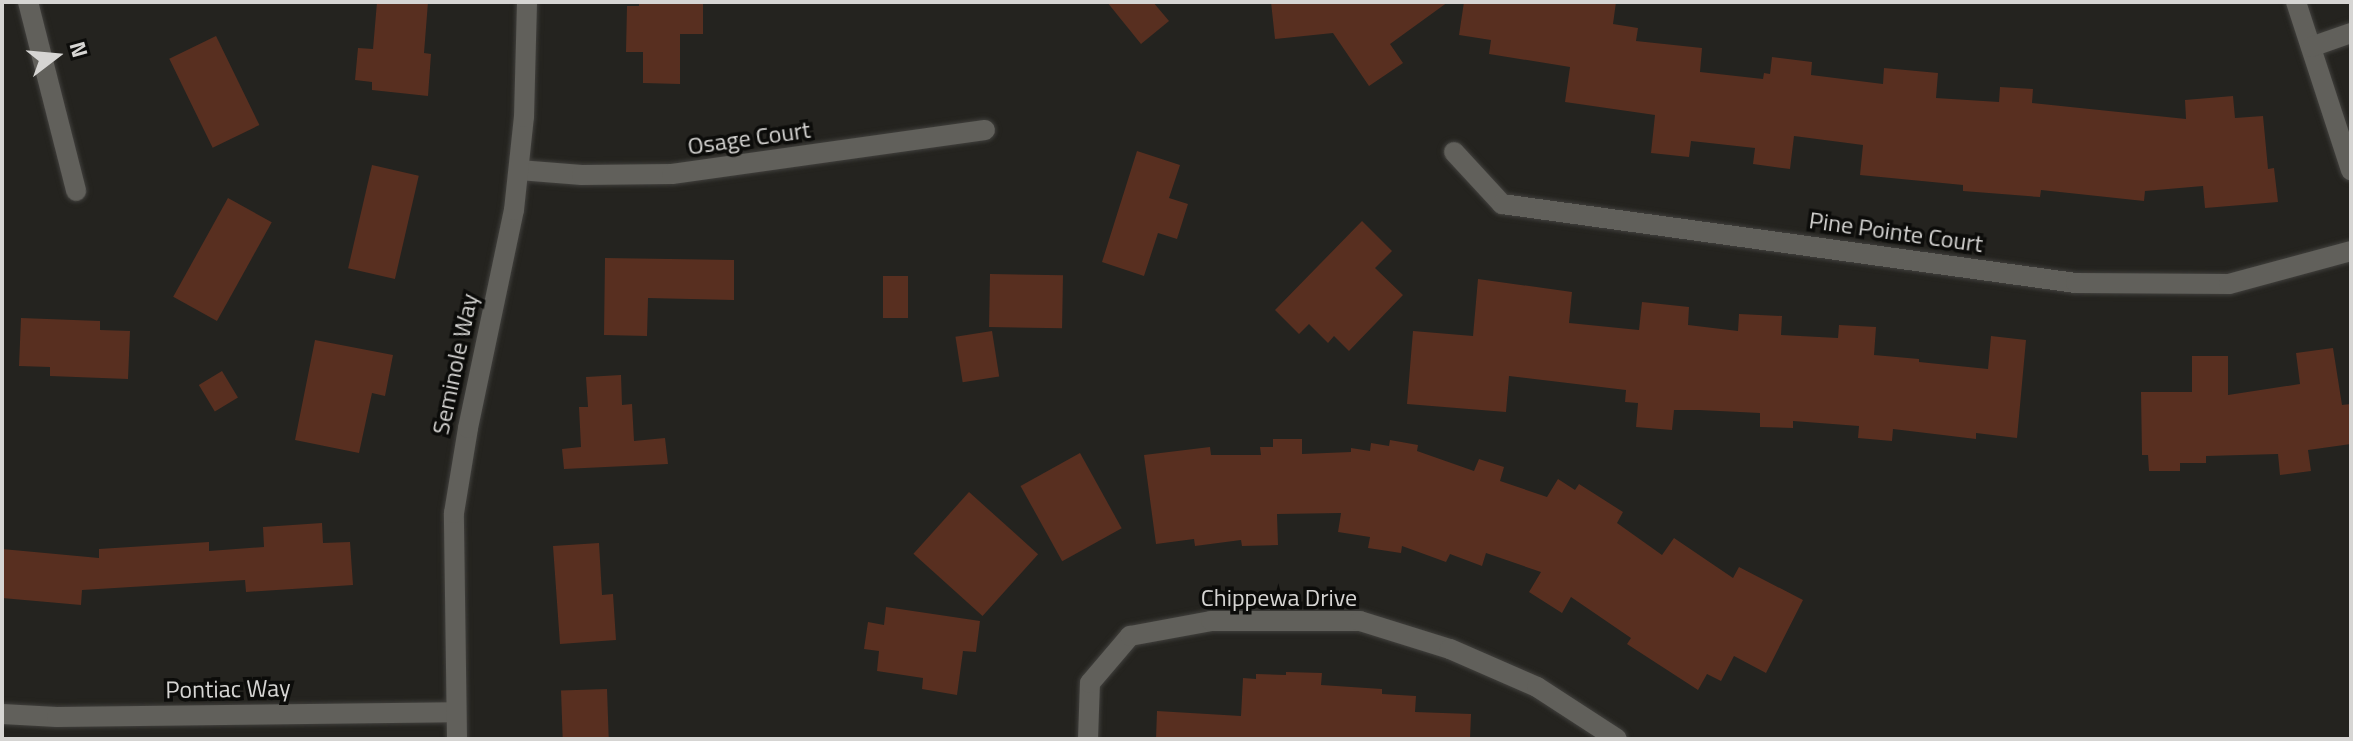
<!DOCTYPE html>
<html>
<head>
<meta charset="utf-8">
<style>
	body { margin:0 }
	#map { position:relative; width:2353px; height:741px; overflow:hidden; background:#24231f; font-family:"Titillium Web",sans-serif }
	div>[style] { position:absolute }
	.building>* { inset:0; background:#582f20; transform-origin:0 0 }
	.roads { filter:drop-shadow(0 0 2px #41403d) drop-shadow(0 0 2px #41403d) }
	.minor>* { height:20px; margin:-10px; padding:0 10px; transform-origin:10px; border-radius:10px; background:#61605b }
	span { translate:-50% -50%; white-space:nowrap; text-align:center; line-height:1.15; -webkit-text-stroke:7px #0c0c0a; paint-order:stroke }
	.street-label { font-size:24px; color:#d6d5d3 }
	.frame { position:absolute; inset:0; border:4px solid #d6d5d3; pointer-events:none }
	.north { position:absolute; left:16px; top:16px; width:80px; height:80px; -webkit-text-stroke:6px #0c0c0a; paint-order:stroke; rotate:74deg; font-size:22px; font-weight:700; line-height:32px; text-align:center; color:#d6d5d3 }
	.north::after { content:''; display:block; margin:auto; width:28px; height:36px; background:#d6d5d3; clip-path:polygon(50% 0,100% 100%,50% 72%,0 100%) }
</style>
</head>
<body>
<div id="map">
	<div class="building">
		<i style="clip-path:polygon(377px 2px,428px 2px,424px 53px,431px 54px,428px 96px,372px 90px,372px 82px,355px 80px,358px 48px,373px 49px)"></i>
		<i style="clip-path:polygon(639px 2px,703px 2px,703px 34px,680px 34px,680px 84px,643px 83px,643px 52px,626px 52px,627px 6px,639px 6px)"></i>
		<i style="clip-path:polygon(1107px 2px,1153px 2px,1169px 21px,1141px 44px)"></i>
		<i style="clip-path:polygon(1271px 2px,1448px 2px,1390px 44px,1403px 63px,1369px 86px,1333px 33px,1275px 39px)"></i>
		<i style="clip-path:polygon(1464px 2px,1616px 2px,1613px 24px,1638px 28px,1636px 41px,1702px 48px,1700px 72px,1763px 79px,1764px 73px,1770px 74px,1772px 57px,1812px 62px,1811px 75px,1883px 84px,1884px 68px,1938px 73px,1936px 98px,1999px 102px,2000px 87px,2033px 89px,2032px 103px,2186px 119px,2185px 100px,2233px 96px,2235px 118px,2263px 116px,2268px 169px,2274px 168px,2278px 202px,2205px 208px,2203px 186px,2145px 191px,2144px 201px,2041px 190px,2040px 197px,1963px 191px,1963px 185px,1860px 175px,1863px 145px,1794px 136px,1790px 169px,1753px 164px,1755px 148px,1691px 141px,1689px 157px,1651px 153px,1655px 115px,1565px 102px,1570px 67px,1489px 54px,1491px 40px,1459px 35px)"></i>
		<i style="left:216px;top:36px;width:99px;height:52px;rotate:64deg"></i>
		<i style="clip-path:polygon(1137px 151px,1180px 165px,1169px 198px,1188px 204px,1177px 239px,1158px 233px,1144px 276px,1102px 262px)"></i>
		<i style="left:372px;top:165px;width:48px;height:106px;rotate:13deg"></i>
		<i style="left:228px;top:198px;width:50px;height:113px;rotate:29deg"></i>
		<i style="clip-path:polygon(1362px 221px,1392px 251px,1375px 268px,1403px 295px,1349px 351px,1334px 336px,1328px 343px,1309px 324px,1299px 334px,1275px 310px)"></i>
		<i style="clip-path:polygon(605px 258px,734px 260px,734px 300px,648px 298px,647px 336px,604px 335px)"></i>
		<i style="left:990px;top:274px;width:73px;height:53px;rotate:1deg"></i>
		<i style="left:883px;top:276px;width:25px;height:42px"></i>
		<i style="clip-path:polygon(1478px 279px,1572px 292px,1569px 323px,1639px 330px,1642px 302px,1689px 307px,1688px 325px,1738px 331px,1739px 314px,1782px 316px,1781px 335px,1838px 338px,1839px 325px,1876px 327px,1874px 355px,1919px 359px,1919px 362px,1988px 369px,1991px 336px,2026px 340px,2017px 438px,1976px 433px,1976px 439px,1893px 429px,1892px 441px,1858px 438px,1859px 426px,1793px 421px,1793px 428px,1760px 427px,1760px 413px,1699px 410px,1674px 410px,1672px 430px,1636px 427px,1638px 403px,1625px 402px,1626px 390px,1509px 376px,1506px 412px,1407px 404px,1413px 331px,1473px 336px)"></i>
		<i style="clip-path:polygon(21px 318px,100px 321px,100px 330px,130px 331px,128px 379px,50px 376px,50px 367px,19px 366px)"></i>
		<i style="left:992px;top:331px;width:46px;height:37px;rotate:81deg"></i>
		<i style="clip-path:polygon(315px 340px,393px 355px,385px 396px,372px 393px,359px 453px,295px 440px)"></i>
		<i style="clip-path:polygon(2333px 348px,2342px 405px,2351px 404px,2351px 444px,2308px 450px,2311px 471px,2280px 475px,2278px 454px,2206px 456px,2206px 463px,2180px 463px,2180px 471px,2149px 471px,2148px 455px,2142px 455px,2141px 392px,2192px 392px,2192px 356px,2228px 356px,2228px 395px,2300px 384px,2296px 353px)"></i>
		<i style="left:222px;top:371px;width:31px;height:27px;rotate:59deg"></i>
		<i style="clip-path:polygon(621px 375px,622px 405px,632px 404px,634px 441px,665px 438px,668px 464px,564px 469px,562px 449px,581px 447px,579px 407px,588px 407px,586px 377px)"></i>
		<i style="clip-path:polygon(1273px 439px,1302px 439px,1302px 454px,1351px 452px,1351px 448px,1370px 451px,1371px 443px,1389px 446px,1390px 440px,1418px 445px,1417px 451px,1474px 471px,1479px 459px,1504px 467px,1500px 481px,1547px 497px,1558px 479px,1575px 490px,1579px 484px,1623px 512px,1617px 523px,1662px 555px,1674px 538px,1733px 578px,1739px 567px,1803px 600px,1766px 673px,1734px 656px,1721px 681px,1707px 674px,1698px 690px,1627px 644px,1631px 638px,1571px 597px,1562px 613px,1529px 592px,1541px 572px,1486px 553px,1482px 566px,1450px 554px,1446px 562px,1402px 546px,1401px 553px,1368px 548px,1370px 537px,1338px 532px,1341px 513px,1277px 514px,1278px 545px,1242px 546px,1241px 540px,1195px 546px,1194px 539px,1156px 544px,1144px 455px,1210px 447px,1211px 455px,1261px 455px,1260px 447px,1273px 447px)"></i>
		<i style="left:1080px;top:453px;width:86px;height:68px;rotate:61deg"></i>
		<i style="left:969px;top:492px;width:93px;height:83px;rotate:42deg"></i>
		<i style="clip-path:polygon(322px 523px,323px 543px,350px 542px,353px 585px,246px 592px,245px 580px,82px 590px,81px 605px,2px 598px,2px 549px,99px 558px,99px 549px,209px 542px,209px 551px,264px 547px,263px 527px)"></i>
		<i style="clip-path:polygon(599px 543px,602px 595px,613px 594px,616px 640px,560px 644px,553px 546px)"></i>
		<i style="clip-path:polygon(886px 607px,980px 621px,976px 652px,963px 651px,957px 695px,922px 689px,923px 678px,877px 671px,879px 651px,864px 649px,868px 622px,884px 625px)"></i>
		<i style="clip-path:polygon(1286px 672px,1322px 673px,1321px 685px,1382px 689px,1382px 694px,1416px 696px,1415px 712px,1471px 714px,1470px 739px,1156px 739px,1157px 711px,1241px 716px,1243px 678px,1256px 679px,1256px 674px,1286px 675px)"></i>
		<i style="left:607px;top:689px;width:50px;height:46px;rotate:88deg"></i>
	</div>
	<div class="roads">
		<div class="minor">
			<i style="left:28px;top:2px;width:195px;rotate:75.7deg"></i>
			<i style="left:2296px;top:2px;width:177px;rotate:71.9deg"></i>
			<i style="left:2311px;top:47px;width:42px;rotate:-19.3deg"></i>
			<i style="left:1454px;top:152px;width:71px;rotate:47.3deg"></i>
			<i style="left:1502px;top:204px;width:579px;rotate:7.84deg"></i>
			<i style="left:2076px;top:283px;width:153px;rotate:0.4deg"></i>
			<i style="left:2229px;top:284px;width:126px;rotate:-15.1deg"></i>
			<i style="left:519px;top:170px;width:63px;rotate:4.5deg"></i>
			<i style="left:582px;top:175px;width:90px;rotate:-0.6deg"></i>
			<i style="left:672px;top:174px;width:316px;rotate:-8deg"></i>
			<i style="left:2px;top:714px;width:55px;rotate:3.1deg"></i>
			<i style="left:57px;top:717px;width:397px;rotate:-0.7deg"></i>
			<i style="left:457px;top:739px;width:226px;rotate:-90.8deg"></i>
			<i style="left:454px;top:513px;width:86px;rotate:-80.6deg"></i>
			<i style="left:468px;top:428px;width:223px;rotate:-78.1deg"></i>
			<i style="left:514px;top:210px;width:94px;rotate:-83.9deg"></i>
			<i style="left:524px;top:117px;width:115px;rotate:-88.5deg"></i>
			<i style="left:1088px;top:739px;width:56px;rotate:-88deg"></i>
			<i style="left:1090px;top:683px;width:62px;rotate:-49.6deg"></i>
			<i style="left:1130px;top:636px;width:82px;rotate:-10.5deg"></i>
			<i style="left:1211px;top:621px;width:149px"></i>
			<i style="left:1360px;top:621px;width:94px;rotate:17.3deg"></i>
			<i style="left:1450px;top:649px;width:95px;rotate:23.6deg"></i>
			<i style="left:1537px;top:687px;width:95px;rotate:33deg"></i>
		</div>
	</div>
	<div class="street-label">
		<span style="left:749px;top:138px;rotate:-8deg">Osage Court</span>
		<span style="left:1896px;top:232px;rotate:8deg">Pine Pointe Court</span>
		<span style="left:455px;top:364px;rotate:-78deg">Seminole Way</span>
		<span style="left:1279px;top:598px">Chippewa Drive</span>
		<span style="left:228px;top:689px;rotate:-1deg">Pontiac Way</span>
	</div>
	<div class="frame"></div>
	<div class="north">N</div>
</div>
</body>
</html>
